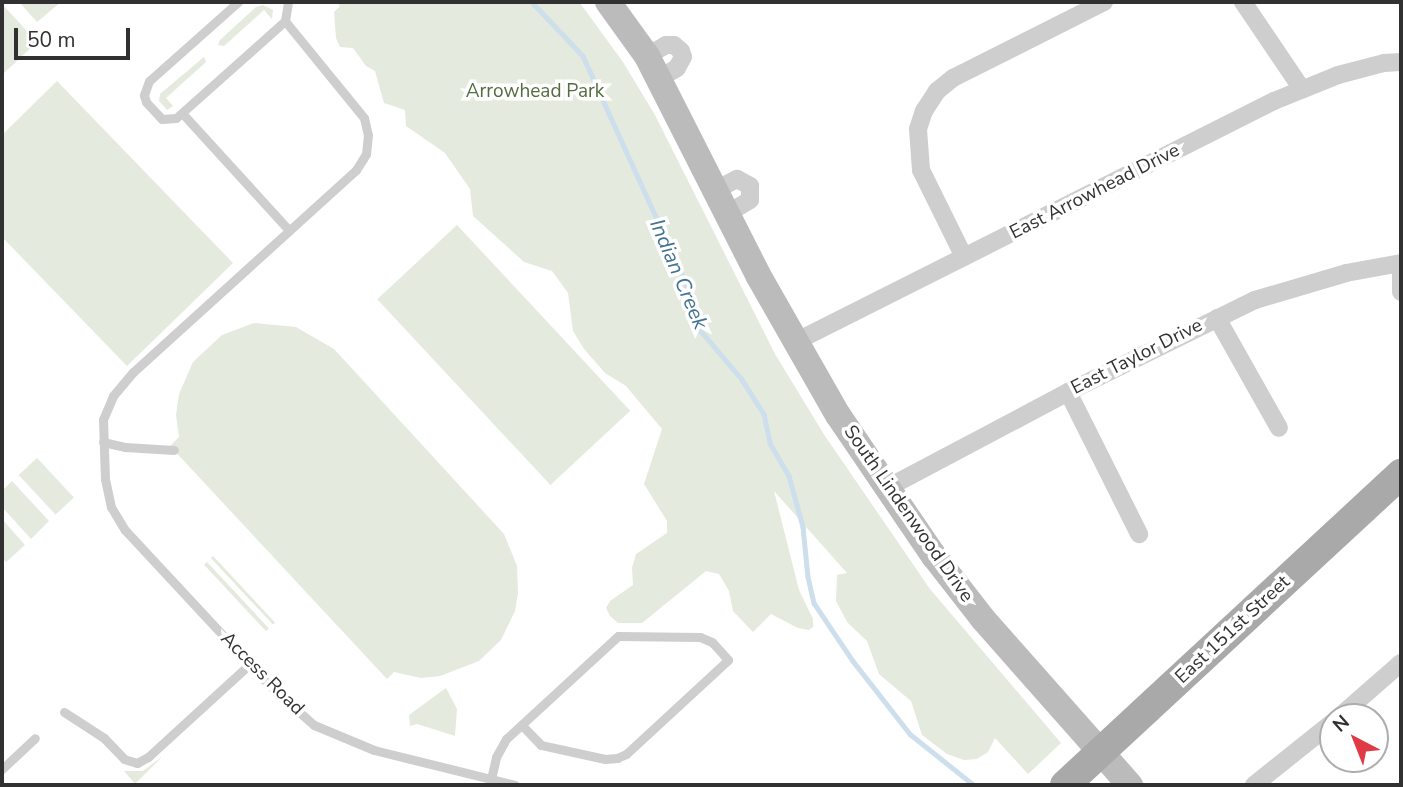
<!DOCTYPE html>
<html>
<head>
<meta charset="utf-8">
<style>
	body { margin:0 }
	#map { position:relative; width:1403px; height:787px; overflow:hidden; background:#fff; font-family:"Nunito Sans",sans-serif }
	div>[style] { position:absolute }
	.green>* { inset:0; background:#e4eadd; transform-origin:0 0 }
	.stream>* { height:4.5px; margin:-2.25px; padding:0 2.25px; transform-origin:2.25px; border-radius:2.25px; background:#cddfec }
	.lane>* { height:9px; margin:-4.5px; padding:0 4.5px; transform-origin:4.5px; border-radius:4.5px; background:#cecece }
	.street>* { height:18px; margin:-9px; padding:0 9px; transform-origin:9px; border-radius:9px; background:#cecece }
	.secondary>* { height:26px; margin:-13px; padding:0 13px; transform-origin:13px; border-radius:13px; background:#bbb }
	.primary>* { height:30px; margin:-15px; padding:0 15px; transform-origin:15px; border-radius:15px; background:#a9a9a9 }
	span { translate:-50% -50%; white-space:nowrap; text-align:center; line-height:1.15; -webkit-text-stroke:7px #fff; paint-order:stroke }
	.park-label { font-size:19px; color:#536c3f }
	.street-label { font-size:19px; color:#313131 }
	.water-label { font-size:21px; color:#407192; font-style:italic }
	.frame { position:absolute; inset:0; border:4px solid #313131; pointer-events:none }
	.north { position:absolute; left:1319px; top:703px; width:70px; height:70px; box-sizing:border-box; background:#fff; border:2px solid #adadad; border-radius:50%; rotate:318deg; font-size:19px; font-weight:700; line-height:28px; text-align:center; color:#313131 }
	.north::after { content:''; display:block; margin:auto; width:24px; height:32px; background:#e03b44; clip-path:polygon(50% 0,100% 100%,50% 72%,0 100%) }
	.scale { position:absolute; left:14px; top:28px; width:116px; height:32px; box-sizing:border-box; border:4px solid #313131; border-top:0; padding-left:9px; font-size:21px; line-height:24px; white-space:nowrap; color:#313131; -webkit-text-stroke:5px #fff; paint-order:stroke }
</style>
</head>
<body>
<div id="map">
	<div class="green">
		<i style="clip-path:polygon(19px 2px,61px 2px,37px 22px)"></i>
		<i style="clip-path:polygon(336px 2px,580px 3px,623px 62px,655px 115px,775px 354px,825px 436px,930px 589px,1061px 743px,1028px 774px,995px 738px,988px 752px,977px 759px,964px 760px,947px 754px,922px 735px,911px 701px,879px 674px,867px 641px,847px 622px,836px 601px,837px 575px,847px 573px,774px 491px,799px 590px,813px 619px,813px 627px,809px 630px,798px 628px,771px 614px,753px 632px,733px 611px,729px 591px,719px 574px,706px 571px,642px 623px,618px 623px,610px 616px,606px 608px,610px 601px,633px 585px,632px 568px,636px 554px,667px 533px,667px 521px,644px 484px,662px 429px,626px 386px,605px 373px,584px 349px,573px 331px,568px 293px,552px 271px,524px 262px,473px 216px,470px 189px,445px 153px,406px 126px,405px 110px,384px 103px,375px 71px,366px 66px,353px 48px,340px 47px,336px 38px,334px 12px,340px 6px)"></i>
		<i style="clip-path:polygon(2px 4px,37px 42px,3px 74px,2px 72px)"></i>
		<i style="clip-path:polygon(263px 5px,273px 10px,272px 19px,264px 10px,224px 46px,218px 45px,220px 40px,256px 7px)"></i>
		<i style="clip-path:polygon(204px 57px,206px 62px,166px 98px,173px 106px,167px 110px,159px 101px,160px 94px)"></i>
		<i style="clip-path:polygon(57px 81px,233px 263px,127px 366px,2px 237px,2px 135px)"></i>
		<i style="left:457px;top:225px;width:254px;height:109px;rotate:47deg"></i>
		<i style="clip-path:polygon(254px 323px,296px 327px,334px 349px,504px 534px,517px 566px,518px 593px,515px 611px,501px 640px,479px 661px,440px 676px,421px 678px,394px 672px,387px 679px,170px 446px,179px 437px,176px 415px,179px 394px,193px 362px,222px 335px)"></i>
		<i style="left:37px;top:458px;width:54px;height:25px;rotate:47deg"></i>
		<i style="clip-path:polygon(12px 481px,49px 521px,31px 539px,2px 507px,2px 491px)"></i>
		<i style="clip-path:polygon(2px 519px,25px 545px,6px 562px,2px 557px)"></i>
		<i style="left:213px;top:556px;width:91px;height:3px;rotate:47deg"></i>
		<i style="left:207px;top:562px;width:91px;height:4px;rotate:47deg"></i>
		<i style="clip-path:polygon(446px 688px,457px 709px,455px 736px,417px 724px,410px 726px,409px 715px)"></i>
		<i style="clip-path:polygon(163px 756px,135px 784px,124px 771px,143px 771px)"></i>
	</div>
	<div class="stream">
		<i style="left:532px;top:2px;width:74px;rotate:46.6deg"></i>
		<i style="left:583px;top:56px;width:245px;rotate:65.6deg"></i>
		<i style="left:684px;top:279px;width:55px;rotate:71.9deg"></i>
		<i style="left:701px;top:331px;width:62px;rotate:49.6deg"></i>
		<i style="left:741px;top:378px;width:43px;rotate:57.4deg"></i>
		<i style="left:764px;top:414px;width:30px;rotate:78deg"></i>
		<i style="left:770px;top:443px;width:38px;rotate:60deg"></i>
		<i style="left:789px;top:476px;width:53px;rotate:74.6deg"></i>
		<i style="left:803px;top:527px;width:50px;rotate:84.3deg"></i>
		<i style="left:808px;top:577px;width:27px;rotate:77deg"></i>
		<i style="left:814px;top:603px;width:70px;rotate:56.1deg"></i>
		<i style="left:853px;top:661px;width:93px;rotate:52deg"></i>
		<i style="left:910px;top:734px;width:82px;rotate:38.6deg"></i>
	</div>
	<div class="lane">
		<i style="left:238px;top:2px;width:119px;rotate:138.4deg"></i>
		<i style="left:149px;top:81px;width:15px;rotate:110deg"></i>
		<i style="left:144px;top:95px;width:7px;rotate:74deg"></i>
		<i style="left:146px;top:102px;width:23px;rotate:47deg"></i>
		<i style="left:162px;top:119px;width:14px;rotate:-4deg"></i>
		<i style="left:176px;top:118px;width:146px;rotate:-41.7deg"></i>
		<i style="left:285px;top:21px;width:19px;rotate:-81deg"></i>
		<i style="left:285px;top:21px;width:125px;rotate:50.8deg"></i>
		<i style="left:364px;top:118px;width:17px;rotate:77deg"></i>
		<i style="left:368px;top:135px;width:19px;rotate:96deg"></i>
		<i style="left:366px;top:154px;width:19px;rotate:122deg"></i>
		<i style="left:356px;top:170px;width:301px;rotate:137.8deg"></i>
		<i style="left:133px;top:372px;width:31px;rotate:130deg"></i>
		<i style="left:113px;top:396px;width:25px;rotate:113deg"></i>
		<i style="left:103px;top:419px;width:60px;rotate:88.1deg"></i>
		<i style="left:105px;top:479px;width:29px;rotate:78deg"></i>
		<i style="left:111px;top:507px;width:27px;rotate:59deg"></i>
		<i style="left:125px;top:530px;width:216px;rotate:47.1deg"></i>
		<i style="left:272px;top:688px;width:56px;rotate:41.4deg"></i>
		<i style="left:314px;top:725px;width:65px;rotate:22.6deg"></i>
		<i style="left:374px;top:750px;width:145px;rotate:13.9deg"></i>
		<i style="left:182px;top:113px;width:159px;rotate:47.6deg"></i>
		<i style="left:103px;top:442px;width:23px;rotate:13deg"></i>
		<i style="left:125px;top:447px;width:49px;rotate:3.5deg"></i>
		<i style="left:64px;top:712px;width:48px;rotate:33deg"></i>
		<i style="left:104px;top:738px;width:29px;rotate:46deg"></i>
		<i style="left:124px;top:759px;width:14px;rotate:17deg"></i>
		<i style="left:137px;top:763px;width:13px;rotate:-29deg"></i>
		<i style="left:148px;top:757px;width:138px;rotate:-42.4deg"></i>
		<i style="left:2px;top:769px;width:45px;rotate:-43.2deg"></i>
		<i style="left:491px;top:779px;width:23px;rotate:-77deg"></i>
		<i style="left:496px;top:757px;width:21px;rotate:-61deg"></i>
		<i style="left:506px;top:739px;width:152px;rotate:-42.6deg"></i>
		<i style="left:618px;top:636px;width:82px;rotate:0.7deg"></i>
		<i style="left:700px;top:637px;width:13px;rotate:23deg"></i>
		<i style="left:712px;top:642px;width:24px;rotate:48deg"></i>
		<i style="left:728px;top:660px;width:139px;rotate:137.3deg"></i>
		<i style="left:626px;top:754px;width:10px;rotate:156deg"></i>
		<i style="left:617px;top:758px;width:12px;rotate:175deg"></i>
		<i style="left:605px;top:759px;width:66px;rotate:-167.7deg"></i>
		<i style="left:541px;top:745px;width:28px;rotate:-134deg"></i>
	</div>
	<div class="street">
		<i style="left:1243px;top:2px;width:105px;rotate:55.9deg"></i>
		<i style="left:647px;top:56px;width:22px;rotate:-30deg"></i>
		<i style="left:666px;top:45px;width:8px"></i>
		<i style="left:674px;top:45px;width:9px;rotate:41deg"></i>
		<i style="left:681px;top:51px;width:6px;rotate:72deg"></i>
		<i style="left:683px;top:57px;width:13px;rotate:119deg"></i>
		<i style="left:677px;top:68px;width:21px;rotate:149deg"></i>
		<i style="left:716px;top:190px;width:24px;rotate:-28deg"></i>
		<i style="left:737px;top:179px;width:15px;rotate:28deg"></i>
		<i style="left:750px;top:186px;width:14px;rotate:90deg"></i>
		<i style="left:750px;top:200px;width:26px;rotate:149deg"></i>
		<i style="left:964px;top:257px;width:97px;rotate:-116.3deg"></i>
		<i style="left:921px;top:170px;width:41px;rotate:-94.2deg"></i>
		<i style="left:918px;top:129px;width:19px;rotate:-72deg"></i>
		<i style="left:924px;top:111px;width:24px;rotate:-57deg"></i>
		<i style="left:937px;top:91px;width:21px;rotate:-39deg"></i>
		<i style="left:953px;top:78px;width:169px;rotate:-26.7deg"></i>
		<i style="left:1401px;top:270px;width:22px;rotate:90deg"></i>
		<i style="left:1217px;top:318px;width:126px;rotate:60.6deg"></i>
		<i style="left:795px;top:342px;width:536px;rotate:-26.71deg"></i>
		<i style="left:1274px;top:101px;width:69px;rotate:-22.1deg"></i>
		<i style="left:1338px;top:75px;width:48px;rotate:-14.6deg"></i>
		<i style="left:1384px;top:63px;width:17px;rotate:-3deg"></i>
		<i style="left:1068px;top:392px;width:159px;rotate:63.4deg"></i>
		<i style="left:887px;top:488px;width:205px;rotate:-27.9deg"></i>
		<i style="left:1068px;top:392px;width:208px;rotate:-26.2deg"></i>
		<i style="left:1255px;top:300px;width:95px;rotate:-16.5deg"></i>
		<i style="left:1346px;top:273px;width:56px;rotate:-10.3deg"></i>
		<i style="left:1339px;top:717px;width:82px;rotate:-41.1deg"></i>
		<i style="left:1254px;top:785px;width:101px;rotate:-38.6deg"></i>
	</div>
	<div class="secondary">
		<i style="left:608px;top:2px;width:67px;rotate:54.2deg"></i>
		<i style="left:647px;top:56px;width:246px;rotate:63.1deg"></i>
		<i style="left:758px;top:275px;width:161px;rotate:60.3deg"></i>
		<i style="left:838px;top:415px;width:171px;rotate:55.8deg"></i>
		<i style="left:934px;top:556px;width:80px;rotate:52.1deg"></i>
		<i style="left:983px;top:619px;width:222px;rotate:48.5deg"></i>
	</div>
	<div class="primary">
		<i style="left:1065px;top:785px;width:458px;rotate:-42.8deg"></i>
	</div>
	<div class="park-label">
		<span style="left:535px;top:92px">Arrowhead Park</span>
	</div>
	<div class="street-label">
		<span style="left:1095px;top:192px;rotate:-27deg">East Arrowhead Drive</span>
		<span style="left:1137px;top:357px;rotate:-27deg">East Taylor Drive</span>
		<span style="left:908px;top:514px;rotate:55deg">South Lindenwood Drive</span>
		<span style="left:1233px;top:630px;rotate:-43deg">East 151st Street</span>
		<span style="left:262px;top:674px;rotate:45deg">Access Road</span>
	</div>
	<div class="water-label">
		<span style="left:679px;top:274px;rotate:67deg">Indian Creek</span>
	</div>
	<div class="frame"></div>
	<div class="north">N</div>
	<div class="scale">50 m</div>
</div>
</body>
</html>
